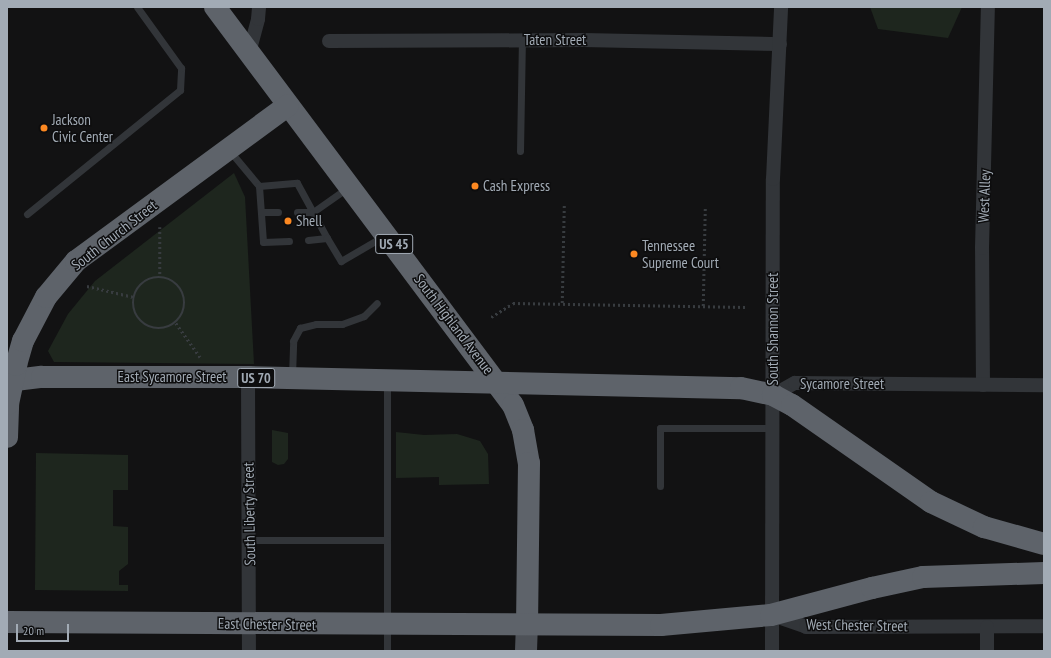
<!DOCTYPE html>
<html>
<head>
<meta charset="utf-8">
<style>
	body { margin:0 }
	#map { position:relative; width:1051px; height:658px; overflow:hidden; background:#121213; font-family:"PT Sans Narrow",sans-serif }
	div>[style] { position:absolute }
	.green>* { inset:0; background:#1e261e }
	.path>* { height:2.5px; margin-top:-1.25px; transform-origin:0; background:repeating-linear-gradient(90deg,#383c40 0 2px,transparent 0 5px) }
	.path>.ring { margin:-1.25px; padding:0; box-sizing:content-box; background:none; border:2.5px solid #383c40; border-radius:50% }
	.lane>* { height:7px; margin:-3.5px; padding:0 3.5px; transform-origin:3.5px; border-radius:3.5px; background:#323539 }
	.street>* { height:14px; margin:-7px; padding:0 7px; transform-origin:7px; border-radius:7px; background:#323539 }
	.primary>* { height:22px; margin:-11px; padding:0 11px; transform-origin:11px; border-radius:11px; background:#4e5258 }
	.highway>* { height:22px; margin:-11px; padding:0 11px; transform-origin:11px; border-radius:11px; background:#5e636a }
	.dots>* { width:11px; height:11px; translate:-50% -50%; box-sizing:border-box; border:2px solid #0d0d0e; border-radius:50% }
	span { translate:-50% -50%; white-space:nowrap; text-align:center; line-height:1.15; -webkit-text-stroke:3px #0d0d0e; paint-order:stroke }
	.shield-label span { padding:1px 3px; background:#0d0d0e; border:1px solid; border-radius:3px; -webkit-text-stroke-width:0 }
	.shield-label { font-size:14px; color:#a2abb5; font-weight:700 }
	.street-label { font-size:15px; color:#a2abb5 }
	.poi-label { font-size:15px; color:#a2abb5 }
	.left { translate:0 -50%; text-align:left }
	.frame { position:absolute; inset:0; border:8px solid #a2abb5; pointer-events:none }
	.scale { position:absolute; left:16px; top:624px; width:53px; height:18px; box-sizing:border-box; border:2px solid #a2abb5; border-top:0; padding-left:5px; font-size:12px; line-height:14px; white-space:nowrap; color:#a2abb5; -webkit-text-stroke:3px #0d0d0e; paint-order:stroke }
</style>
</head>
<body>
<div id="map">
	<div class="green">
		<i style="clip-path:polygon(870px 7px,962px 7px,948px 38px,878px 29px)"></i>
		<i style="clip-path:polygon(234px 173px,245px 197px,254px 364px,54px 362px,48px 351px,68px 314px,95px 281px)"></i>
		<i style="clip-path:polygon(272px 430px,288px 433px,288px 459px,284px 464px,278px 465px,272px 462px)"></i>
		<i style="clip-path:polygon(396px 432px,424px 435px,457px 434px,480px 441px,488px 454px,489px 484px,439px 485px,439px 477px,396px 478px)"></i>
		<i style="clip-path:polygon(36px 453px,128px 455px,128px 490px,113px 490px,113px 526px,128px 527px,128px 564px,119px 571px,119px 585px,128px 585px,128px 591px,35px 590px)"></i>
	</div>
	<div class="path">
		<i style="left:160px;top:227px;width:50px;rotate:90deg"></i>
		<i class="ring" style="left:133px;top:277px;width:49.5px;height:49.5px"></i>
		<i style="left:87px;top:286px;width:48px;rotate:13.2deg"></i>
		<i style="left:562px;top:303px;width:99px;rotate:-88.8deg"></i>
		<i style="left:703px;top:306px;width:99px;rotate:-88.8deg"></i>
		<i style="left:491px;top:317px;width:26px;rotate:-32deg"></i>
		<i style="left:513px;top:303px;width:233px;rotate:1deg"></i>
		<i style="left:176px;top:323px;width:42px;rotate:54.8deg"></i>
	</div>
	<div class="lane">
		<i style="left:229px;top:150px;width:47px;rotate:50.2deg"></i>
		<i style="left:259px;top:186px;width:56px;rotate:85.9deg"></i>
		<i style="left:263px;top:242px;width:26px;rotate:-2deg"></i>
		<i style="left:520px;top:151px;width:111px;rotate:-89deg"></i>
		<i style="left:259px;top:186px;width:38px;rotate:-5deg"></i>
		<i style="left:297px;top:183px;width:63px;rotate:61.4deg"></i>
		<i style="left:261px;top:212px;width:17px"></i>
		<i style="left:297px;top:212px;width:16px"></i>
		<i style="left:313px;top:212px;width:42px;rotate:-35.2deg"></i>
		<i style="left:27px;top:214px;width:197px;rotate:-39deg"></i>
		<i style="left:180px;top:90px;width:22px;rotate:-87deg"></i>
		<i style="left:181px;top:68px;width:75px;rotate:-125.8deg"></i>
		<i style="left:308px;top:240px;width:19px;rotate:-6deg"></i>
		<i style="left:327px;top:238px;width:27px;rotate:59deg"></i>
		<i style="left:341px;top:261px;width:50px;rotate:-30.2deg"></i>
		<i style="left:292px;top:376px;width:35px;rotate:-88deg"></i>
		<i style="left:293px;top:341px;width:15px;rotate:-62deg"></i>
		<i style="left:300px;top:328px;width:16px;rotate:-14deg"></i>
		<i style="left:316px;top:324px;width:26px"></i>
		<i style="left:342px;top:324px;width:23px;rotate:-20deg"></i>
		<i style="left:364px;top:316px;width:18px;rotate:-45deg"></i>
		<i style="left:387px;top:383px;width:268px;rotate:90deg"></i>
		<i style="left:660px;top:486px;width:58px;rotate:-90deg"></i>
		<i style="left:660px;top:428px;width:112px"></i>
		<i style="left:249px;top:540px;width:138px"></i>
	</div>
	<div class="street">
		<i style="left:329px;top:41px;width:254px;rotate:-0.2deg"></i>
		<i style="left:583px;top:40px;width:197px;rotate:1.2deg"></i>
		<i style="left:249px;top:53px;width:35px;rotate:-75deg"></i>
		<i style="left:258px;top:19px;width:12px;rotate:-85deg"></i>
		<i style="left:248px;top:377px;width:274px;rotate:89.8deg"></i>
		<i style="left:983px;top:385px;width:137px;rotate:-90.4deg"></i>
		<i style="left:982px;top:248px;width:241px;rotate:-88.6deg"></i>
		<i style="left:773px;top:395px;width:25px;rotate:-29deg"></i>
		<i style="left:795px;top:383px;width:249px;rotate:0.5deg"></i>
		<i style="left:772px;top:615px;width:36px;rotate:19deg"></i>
		<i style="left:806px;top:627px;width:238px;rotate:-0.2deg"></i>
		<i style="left:987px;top:627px;width:24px;rotate:90deg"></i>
		<i style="left:772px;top:651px;width:472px;rotate:-89.9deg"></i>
		<i style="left:773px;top:179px;width:172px;rotate:-87.3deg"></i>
	</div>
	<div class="primary">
		<i style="left:526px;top:651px;width:27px;rotate:-88deg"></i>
	</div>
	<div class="highway">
		<i style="left:215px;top:7px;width:497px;rotate:53.2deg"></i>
		<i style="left:513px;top:405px;width:27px;rotate:68deg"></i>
		<i style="left:523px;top:430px;width:34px;rotate:80deg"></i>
		<i style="left:529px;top:463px;width:161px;rotate:90.7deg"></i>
		<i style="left:7px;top:381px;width:35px;rotate:-7deg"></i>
		<i style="left:42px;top:377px;width:206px"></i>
		<i style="left:248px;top:377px;width:493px;rotate:1.3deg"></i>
		<i style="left:741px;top:388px;width:33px;rotate:12deg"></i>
		<i style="left:773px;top:395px;width:21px;rotate:28deg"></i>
		<i style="left:792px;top:405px;width:169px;rotate:34.9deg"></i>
		<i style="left:931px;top:502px;width:59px;rotate:25.3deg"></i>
		<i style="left:984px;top:527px;width:62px;rotate:15.8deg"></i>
		<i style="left:7px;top:437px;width:33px;rotate:-88deg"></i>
		<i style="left:8px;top:404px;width:40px;rotate:-78deg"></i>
		<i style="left:16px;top:365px;width:25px;rotate:-74deg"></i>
		<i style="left:23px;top:341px;width:50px;rotate:-62.4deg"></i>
		<i style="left:46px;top:297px;width:47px;rotate:-50.2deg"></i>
		<i style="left:76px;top:261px;width:263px;rotate:-36.3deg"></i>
		<i style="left:7px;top:622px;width:654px;rotate:0.26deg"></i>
		<i style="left:661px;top:625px;width:110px;rotate:-5.2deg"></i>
		<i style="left:771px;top:615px;width:105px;rotate:-15deg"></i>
		<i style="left:872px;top:588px;width:52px;rotate:-12.2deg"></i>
		<i style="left:923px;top:577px;width:121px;rotate:-1.9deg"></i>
	</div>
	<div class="dots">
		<i style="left:44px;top:128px;background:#fc8821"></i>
		<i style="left:475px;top:186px;background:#fc8821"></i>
		<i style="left:288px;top:221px;background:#fc8821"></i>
		<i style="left:634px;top:254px;background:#fc8821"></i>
	</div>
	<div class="shield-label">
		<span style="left:394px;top:244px">US 45</span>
		<span style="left:256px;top:378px">US 70</span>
	</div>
	<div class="street-label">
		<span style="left:555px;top:40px">Taten Street</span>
		<span style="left:984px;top:196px;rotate:-88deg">West Alley</span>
		<span style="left:114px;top:235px;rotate:-38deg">South Church Street</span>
		<span style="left:454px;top:324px;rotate:53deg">South Highland Avenue</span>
		<span style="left:773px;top:329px;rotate:-90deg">South Shannon Street</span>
		<span style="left:172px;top:377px">East Sycamore Street</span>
		<span style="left:842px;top:384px">Sycamore Street</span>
		<span style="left:249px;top:514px;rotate:-91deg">South Liberty Street</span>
		<span style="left:267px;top:624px;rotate:1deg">East Chester Street</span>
		<span style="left:857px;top:625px;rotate:1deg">West Chester Street</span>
	</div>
	<div class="poi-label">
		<span class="left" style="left:52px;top:128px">Jackson<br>Civic Center</span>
		<span class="left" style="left:483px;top:186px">Cash Express</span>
		<span class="left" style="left:296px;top:221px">Shell</span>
		<span class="left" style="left:642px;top:254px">Tennessee<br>Supreme Court</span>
	</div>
	<div class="frame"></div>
	<div class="scale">20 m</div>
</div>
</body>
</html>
